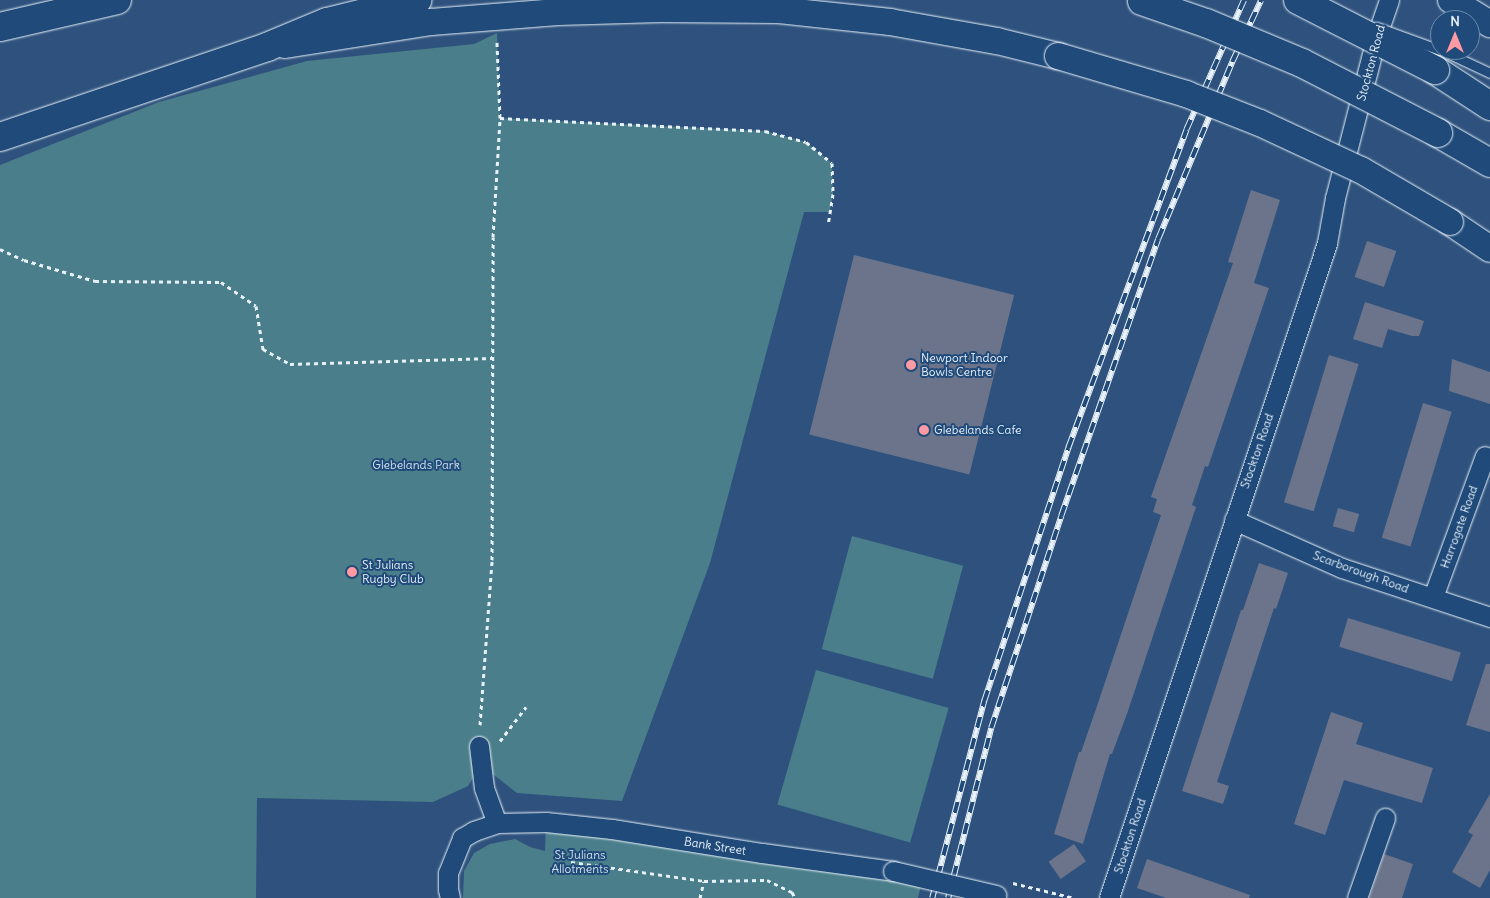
<!DOCTYPE html>
<html>
<head>
<meta charset="utf-8">
<style>
	body { margin:0 }
	#map { position:relative; width:1490px; height:898px; overflow:hidden; background:#2e527d; font-family:Delius,sans-serif }
	div>[style] { position:absolute }
	.green>* { inset:0; background:#4a7e8b; transform-origin:0 0 }
	.building>* { inset:0; background:#6b748b; transform-origin:0 0 }
	.path>* { height:3px; margin-top:-1.5px; transform-origin:0; background:repeating-linear-gradient(90deg,#e8f1f8 0 4px,transparent 0 8px) }
	.roads { filter:drop-shadow(0 0 1px #e8f1f8) drop-shadow(0 0 1px #e8f1f8) }
	.lane>* { height:9px; margin:-4.5px; padding:0 4.5px; transform-origin:4.5px; border-radius:4.5px; background:#1f4a7a }
	.street>* { height:19px; margin:-9.5px; padding:0 9.5px; transform-origin:9.5px; border-radius:9.5px; background:#1f4a7a }
	.secondary>* { height:26px; margin:-13px; padding:0 13px; transform-origin:13px; border-radius:13px; background:#1f4a7a }
	.highway>* { height:28px; margin:-14px; padding:0 14px; transform-origin:14px; border-radius:14px; background:#1f4a7a }
	.rail>* { height:5.5px; margin-top:-2.75px; transform-origin:0; background:repeating-linear-gradient(90deg,#1f4a7a 0 11px,#e8f1f8 0 22px); box-sizing:border-box; border-block:1px solid #e8f1f8 }
	.bridges { filter:drop-shadow(0 0 1px #e8f1f8) drop-shadow(0 0 1px #e8f1f8) }
	.lane-bridge>* { height:9px; margin:-4.5px; padding:0 4.5px; transform-origin:4.5px; border-radius:4.5px; background:#1f4a7a }
	.street-bridge>* { height:19px; margin:-9.5px; padding:0 9.5px; transform-origin:9.5px; border-radius:9.5px; background:#1f4a7a }
	.secondary-bridge>* { height:26px; margin:-13px; padding:0 13px; transform-origin:13px; border-radius:13px; background:#1f4a7a }
	.highway-bridge>* { height:28px; margin:-14px; padding:0 14px; transform-origin:14px; border-radius:14px; background:#1f4a7a }
	.dots>* { width:14px; height:14px; translate:-50% -50%; box-sizing:border-box; border:2px solid #1f4a7a; border-radius:50% }
	span { translate:-50% -50%; white-space:nowrap; text-align:center; line-height:1.15; -webkit-text-stroke:4px #1f4a7a; paint-order:stroke }
	.street-label { font-size:12px; color:#e8f1f8 }
	.poi-label { font-size:12px; color:#e8f1f8 }
	.left { translate:0 -50%; text-align:left }
	.park-label { font-size:12px; color:#d0e0e8 }
	.north { position:absolute; left:1430px; top:10px; width:50px; height:50px; box-sizing:border-box; background:#1f4a7a; border:1px solid #6f8dac; border-radius:50%; rotate:0deg; font-size:14px; font-weight:700; line-height:20px; text-align:center; color:#e8f1f8 }
	.north::after { content:''; display:block; margin:auto; width:18px; height:22px; background:#ff9aa2; clip-path:polygon(50% 0,100% 100%,50% 72%,0 100%) }
</style>
</head>
<body>
<div id="map">
	<div class="green">
		<i style="clip-path:polygon(497px 33px,500px 118px,765px 131px,806px 142px,832px 163px,833px 194px,830px 212px,804px 212px,710px 563px,622px 801px,517px 793px,481px 765px,468px 786px,433px 802px,257px 798px,256px 898px,0 898px,0 165px,159px 102px,307px 61px,474px 44px)"></i>
		<i style="left:852px;top:536px;width:115px;height:117px;rotate:15deg"></i>
		<i style="left:816px;top:670px;width:138px;height:140px;rotate:16deg"></i>
		<i style="clip-path:polygon(546px 822px,923px 877px,918px 898px,463px 898px,464px 871px,474px 853px,490px 844px,515px 839px,530px 847px,545px 851px)"></i>
	</div>
	<div class="building">
		<i style="clip-path:polygon(1251px 190px,1280px 200px,1254px 283px,1269px 288px,1208px 467px,1205px 466px,1192px 505px,1196px 507px,1128px 711px,1112px 754px,1110px 754px,1083px 844px,1054px 834px,1079px 752px,1081px 752px,1096px 709px,1161px 515px,1153px 512px,1157px 499px,1151px 497px,1233px 263px,1228px 262px)"></i>
		<i style="left:1367px;top:241px;width:31px;height:38px;rotate:19deg"></i>
		<i style="left:854px;top:255px;width:165px;height:185px;rotate:14deg"></i>
		<i style="clip-path:polygon(1365px 302px,1424px 321px,1419px 336px,1412px 336px,1388px 329px,1382px 348px,1353px 339px)"></i>
		<i style="left:1329px;top:355px;width:31px;height:154px;rotate:17deg"></i>
		<i style="clip-path:polygon(1452px 359px,1490px 372px,1490px 404px,1449px 391px)"></i>
		<i style="left:1423px;top:403px;width:30px;height:141px;rotate:17deg"></i>
		<i style="left:1338px;top:508px;width:22px;height:19px;rotate:16deg"></i>
		<i style="clip-path:polygon(1259px 563px,1288px 573px,1276px 609px,1274px 608px,1217px 782px,1229px 786px,1223px 804px,1182px 791px,1241px 610px,1243px 610px)"></i>
		<i style="left:1348px;top:618px;width:118px;height:30px;rotate:17deg"></i>
		<i style="clip-path:polygon(1486px 664px,1490px 664px,1490px 732px,1466px 725px)"></i>
		<i style="clip-path:polygon(1331px 712px,1363px 723px,1356px 744px,1433px 768px,1422px 803px,1344px 780px,1325px 835px,1294px 824px)"></i>
		<i style="clip-path:polygon(1490px 794px,1490px 870px,1480px 888px,1452px 872px,1473px 835px,1468px 832px)"></i>
		<i style="left:1074px;top:844px;width:21px;height:31px;rotate:55deg"></i>
		<i style="clip-path:polygon(1384px 854px,1413px 864px,1402px 898px,1369px 898px)"></i>
		<i style="clip-path:polygon(1147px 859px,1250px 895px,1249px 898px,1166px 898px,1137px 888px)"></i>
	</div>
	<div class="path">
		<i style="left:500px;top:118px;width:265px;rotate:2.8deg"></i>
		<i style="left:765px;top:131px;width:42px;rotate:15deg"></i>
		<i style="left:806px;top:142px;width:33px;rotate:39deg"></i>
		<i style="left:832px;top:163px;width:31px;rotate:88deg"></i>
		<i style="left:833px;top:194px;width:30px;rotate:99deg"></i>
		<i style="left:0;top:249px;width:26px;rotate:25deg"></i>
		<i style="left:24px;top:260px;width:74px;rotate:16.5deg"></i>
		<i style="left:95px;top:281px;width:126px;rotate:0.5deg"></i>
		<i style="left:221px;top:282px;width:42px;rotate:34.4deg"></i>
		<i style="left:256px;top:306px;width:44px;rotate:80.8deg"></i>
		<i style="left:263px;top:349px;width:31px;rotate:29deg"></i>
		<i style="left:290px;top:364px;width:203px;rotate:-1.7deg"></i>
		<i style="left:480px;top:725px;width:165px;rotate:-85.8deg"></i>
		<i style="left:492px;top:560px;width:323px;rotate:-89.8deg"></i>
		<i style="left:493px;top:237px;width:119px;rotate:-86.6deg"></i>
		<i style="left:500px;top:118px;width:76px;rotate:-92.3deg"></i>
		<i style="left:500px;top:741px;width:43px;rotate:-52.6deg"></i>
		<i style="left:571px;top:862px;width:134px;rotate:8.1deg"></i>
		<i style="left:704px;top:881px;width:63px;rotate:-0.9deg"></i>
		<i style="left:767px;top:880px;width:28px;rotate:26deg"></i>
		<i style="left:792px;top:892px;width:7px;rotate:63deg"></i>
		<i style="left:1013px;top:883px;width:63px;rotate:13.8deg"></i>
		<i style="left:700px;top:898px;width:17px;rotate:-77deg"></i>
	</div>
	<div class="roads">
		<div class="lane">
			<i style="left:1441px;top:50px;width:54px;rotate:25.1deg"></i>
		</div>
		<div class="street">
			<i style="left:1234px;top:520px;width:118px;rotate:24deg"></i>
			<i style="left:1342px;top:568px;width:156px;rotate:18.3deg"></i>
			<i style="left:1433px;top:597px;width:150px;rotate:-69.8deg"></i>
			<i style="left:479px;top:746px;width:42px;rotate:83.2deg"></i>
			<i style="left:484px;top:788px;width:37px;rotate:70deg"></i>
			<i style="left:497px;top:823px;width:49px;rotate:-1.2deg"></i>
			<i style="left:546px;top:822px;width:66px;rotate:6.1deg"></i>
			<i style="left:612px;top:829px;width:152px;rotate:9.1deg"></i>
			<i style="left:762px;top:853px;width:132px;rotate:7.8deg"></i>
			<i style="left:450px;top:898px;width:9px;rotate:-103deg"></i>
			<i style="left:448px;top:889px;width:16px;rotate:-90deg"></i>
			<i style="left:448px;top:873px;width:38px;rotate:-68deg"></i>
			<i style="left:462px;top:838px;width:14px;rotate:-30deg"></i>
			<i style="left:474px;top:831px;width:24px;rotate:-19deg"></i>
			<i style="left:1109px;top:898px;width:690px;rotate:-71.59deg"></i>
			<i style="left:1327px;top:243px;width:46px;rotate:-79.9deg"></i>
			<i style="left:1335px;top:198px;width:168px;rotate:-75.6deg"></i>
			<i style="left:1377px;top:35px;width:37px;rotate:-71deg"></i>
			<i style="left:1357px;top:898px;width:85px;rotate:-70.7deg"></i>
		</div>
		<div class="secondary">
			<i style="left:1451px;top:0;width:46px;rotate:31.6deg"></i>
			<i style="left:285px;top:45px;width:148px;rotate:-9deg"></i>
			<i style="left:431px;top:22px;width:127px;rotate:-4.5deg"></i>
			<i style="left:558px;top:12px;width:103px;rotate:-1.7deg"></i>
			<i style="left:661px;top:9px;width:117px;rotate:0.5deg"></i>
			<i style="left:778px;top:10px;width:113px;rotate:6.1deg"></i>
			<i style="left:890px;top:22px;width:109px;rotate:10.1deg"></i>
			<i style="left:997px;top:41px;width:63px;rotate:13.8deg"></i>
			<i style="left:1450px;top:222px;width:48px;rotate:34deg"></i>
		</div>
		<div class="highway">
			<i style="left:0;top:27px;width:120px;rotate:-13deg"></i>
			<i style="left:1435px;top:70px;width:66px;rotate:33.2deg"></i>
			<i style="left:1438px;top:133px;width:60px;rotate:30deg"></i>
			<i style="left:0;top:137px;width:282px;rotate:-18.6deg"></i>
			<i style="left:267px;top:47px;width:65px;rotate:-22.6deg"></i>
			<i style="left:327px;top:22px;width:93px;rotate:-13.7deg"></i>
		</div>
	</div>
	<div class="rail">
		<i style="left:932px;top:898px;width:204px;rotate:-75.2deg"></i>
		<i style="left:984px;top:701px;width:267px;rotate:-71.6deg"></i>
		<i style="left:1068px;top:448px;width:339px;rotate:-69.6deg"></i>
		<i style="left:1186px;top:130px;width:142px;rotate:-66deg"></i>
		<i style="left:948px;top:898px;width:175px;rotate:-75.8deg"></i>
		<i style="left:991px;top:728px;width:223px;rotate:-71.7deg"></i>
		<i style="left:1061px;top:516px;width:293px;rotate:-70.7deg"></i>
		<i style="left:1158px;top:239px;width:192px;rotate:-67.3deg"></i>
		<i style="left:1232px;top:62px;width:68px;rotate:-64.9deg"></i>
	</div>
	<div class="bridges">
		<div class="lane-bridge">
			<i style="left:1377px;top:27px;width:67px;rotate:20.1deg"></i>
		</div>
		<div class="street-bridge">
			<i style="left:893px;top:871px;width:106px;rotate:13.1deg"></i>
		</div>
		<div class="secondary-bridge">
			<i style="left:1058px;top:56px;width:134px;rotate:16.5deg"></i>
			<i style="left:1186px;top:94px;width:79px;rotate:21.4deg"></i>
			<i style="left:1260px;top:123px;width:111px;rotate:25deg"></i>
			<i style="left:1361px;top:170px;width:103px;rotate:30.3deg"></i>
		</div>
		<div class="highway-bridge">
			<i style="left:1298px;top:0;width:154px;rotate:27.1deg"></i>
			<i style="left:1142px;top:1px;width:68px;rotate:19deg"></i>
			<i style="left:1206px;top:23px;width:104px;rotate:22.6deg"></i>
			<i style="left:1302px;top:63px;width:153px;rotate:27.2deg"></i>
		</div>
	</div>
	<div class="dots">
		<i style="left:911px;top:365px;background:#ff9aa2"></i>
		<i style="left:924px;top:430px;background:#ff9aa2"></i>
		<i style="left:352px;top:572px;background:#ff9aa2"></i>
	</div>
	<div class="street-label">
		<span style="left:1371px;top:63px;rotate:-75deg">Stockton Road</span>
		<span style="left:1257px;top:451px;rotate:-71deg">Stockton Road</span>
		<span style="left:1459px;top:527px;rotate:-70deg">Harrogate Road</span>
		<span style="left:1361px;top:572px;rotate:20deg">Scarborough Road</span>
		<span style="left:1130px;top:836px;rotate:-72deg">Stockton Road</span>
		<span style="left:715px;top:846px;rotate:9deg">Bank Street</span>
	</div>
	<div class="poi-label">
		<span class="left" style="left:921px;top:365px">Newport Indoor<br>Bowls Centre</span>
		<span class="left" style="left:934px;top:430px">Glebelands Cafe</span>
		<span class="left" style="left:362px;top:572px">St Julians<br>Rugby Club</span>
	</div>
	<div class="park-label">
		<span style="left:416px;top:465px">Glebelands Park</span>
		<span style="left:580px;top:862px">St Julians<br>Allotments</span>
	</div>
	<div class="north">N</div>
</div>
</body>
</html>
